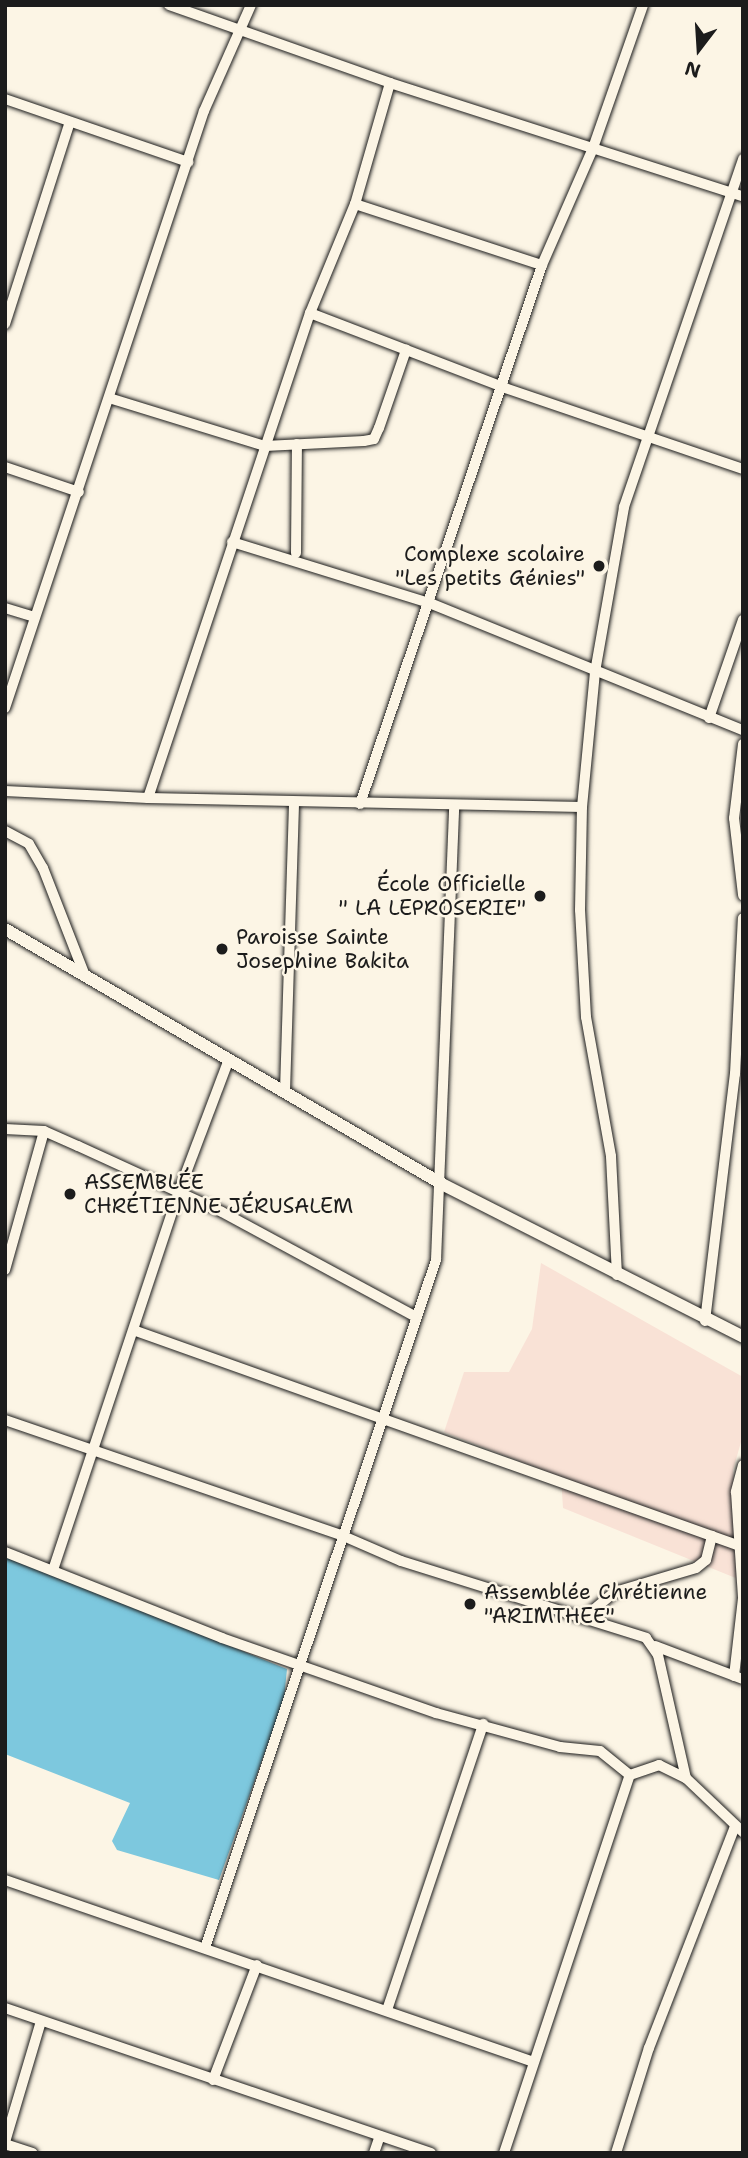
<!DOCTYPE html>
<html>
<head>
<meta charset="utf-8">
<style>
	body { margin:0 }
	#map { position:relative; width:748px; height:2158px; overflow:hidden; background:#fcf5e5; font-family:"Shantell Sans",sans-serif }
	div>[style] { position:absolute }
	.built>* { inset:0; background:#f9e2d6 }
	.water>* { inset:0; background:#7dc8de }
	.roads { filter:drop-shadow(0 0 2px #1c1c1c) drop-shadow(0 0 2px #1c1c1c) }
	.minor>* { height:10px; margin:-5px; padding:0 5px; transform-origin:5px; border-radius:5px; background:#fcf5e5 }
	.tertiary>* { height:12px; margin:-6px; padding:0 6px; transform-origin:6px; border-radius:6px; background:#fcf5e5 }
	.dots>* { width:19px; height:19px; translate:-50% -50%; box-sizing:border-box; border:4px solid #fcf5e5; border-radius:50% }
	span { translate:-50% -50%; white-space:nowrap; text-align:center; line-height:1.15; -webkit-text-stroke:5px #fcf5e5; paint-order:stroke }
	.poi-label { font-size:21px; color:#1c1c1c }
	.right { translate:-100% -50%; text-align:right }
	.left { translate:0 -50%; text-align:left }
	.frame { position:absolute; inset:0; border:7px solid #1c1c1c; pointer-events:none }
	.north { position:absolute; left:664px; top:14px; width:70px; height:70px; -webkit-text-stroke:5px #fcf5e5; paint-order:stroke; rotate:197deg; font-size:19px; font-weight:700; line-height:28px; text-align:center; color:#1c1c1c }
	.north::after { content:''; display:block; margin:auto; width:24px; height:32px; background:#1c1c1c; clip-path:polygon(50% 0,100% 100%,50% 72%,0 100%) }
</style>
</head>
<body>
<div id="map">
	<div class="built">
		<i style="clip-path:polygon(541px 1263px,743px 1377px,743px 1435px,733px 1470px,743px 1581px,563px 1508px,561px 1477px,444px 1432px,464px 1372px,509px 1372px,532px 1329px)"></i>
	</div>
	<div class="water">
		<i style="clip-path:polygon(5px 1555px,287px 1669px,284px 1699px,219px 1880px,117px 1850px,112px 1841px,130px 1803px,5px 1754px)"></i>
	</div>
	<div class="roads">
		<div class="minor">
			<i style="left:169px;top:5px;width:234px;rotate:19.4deg"></i>
			<i style="left:390px;top:83px;width:371px;rotate:17.8deg"></i>
			<i style="left:390px;top:83px;width:126px;rotate:106.1deg"></i>
			<i style="left:355px;top:204px;width:118px;rotate:112.4deg"></i>
			<i style="left:310px;top:313px;width:511px;rotate:108.47deg"></i>
			<i style="left:148px;top:798px;width:434px;rotate:1.2deg"></i>
			<i style="left:5px;top:99px;width:194px;rotate:19deg"></i>
			<i style="left:355px;top:204px;width:197px;rotate:18.1deg"></i>
			<i style="left:310px;top:313px;width:209px;rotate:21deg"></i>
			<i style="left:505px;top:388px;width:251px;rotate:18.8deg"></i>
			<i style="left:5px;top:324px;width:212px;rotate:-72.2deg"></i>
			<i style="left:109px;top:398px;width:163px;rotate:17.1deg"></i>
			<i style="left:265px;top:446px;width:99px;rotate:-2.9deg"></i>
			<i style="left:364px;top:441px;width:10px;rotate:-11deg"></i>
			<i style="left:374px;top:439px;width:12px;rotate:-66deg"></i>
			<i style="left:379px;top:428px;width:83px;rotate:-70.9deg"></i>
			<i style="left:5px;top:467px;width:78px;rotate:18.7deg"></i>
			<i style="left:232px;top:542px;width:209px;rotate:17.2deg"></i>
			<i style="left:432px;top:604px;width:336px;rotate:22.1deg"></i>
			<i style="left:296px;top:553px;width:109px;rotate:-89.5deg"></i>
			<i style="left:5px;top:608px;width:30px;rotate:17deg"></i>
			<i style="left:5px;top:708px;width:629px;rotate:-71.57deg"></i>
			<i style="left:204px;top:111px;width:116px;rotate:-66.1deg"></i>
			<i style="left:709px;top:718px;width:104px;rotate:-70.9deg"></i>
			<i style="left:743px;top:744px;width:75px;rotate:96.9deg"></i>
			<i style="left:734px;top:818px;width:78px;rotate:83.3deg"></i>
			<i style="left:5px;top:791px;width:143px;rotate:2.8deg"></i>
			<i style="left:360px;top:804px;width:569px;rotate:-71.34deg"></i>
			<i style="left:542px;top:265px;width:128px;rotate:-66.4deg"></i>
			<i style="left:593px;top:148px;width:151px;rotate:-70.7deg"></i>
			<i style="left:5px;top:831px;width:27px;rotate:28deg"></i>
			<i style="left:29px;top:844px;width:28px;rotate:60deg"></i>
			<i style="left:43px;top:868px;width:116px;rotate:68.7deg"></i>
			<i style="left:285px;top:1091px;width:288px;rotate:-88.2deg"></i>
			<i style="left:5px;top:1129px;width:39px;rotate:3deg"></i>
			<i style="left:44px;top:1131px;width:37px;rotate:24deg"></i>
			<i style="left:78px;top:1146px;width:158px;rotate:24.6deg"></i>
			<i style="left:222px;top:1212px;width:221px;rotate:28.4deg"></i>
			<i style="left:5px;top:1270px;width:144px;rotate:-74.3deg"></i>
			<i style="left:617px;top:1275px;width:119px;rotate:-92.9deg"></i>
			<i style="left:611px;top:1156px;width:141px;rotate:-100.2deg"></i>
			<i style="left:586px;top:1017px;width:107px;rotate:-93.2deg"></i>
			<i style="left:580px;top:910px;width:103px;rotate:-88.9deg"></i>
			<i style="left:582px;top:807px;width:136px;rotate:-84.5deg"></i>
			<i style="left:595px;top:672px;width:168px;rotate:-80deg"></i>
			<i style="left:624px;top:507px;width:368px;rotate:-71.1deg"></i>
			<i style="left:705px;top:1321px;width:249px;rotate:-83.1deg"></i>
			<i style="left:735px;top:1074px;width:156px;rotate:-87.1deg"></i>
			<i style="left:136px;top:1331px;width:644px;rotate:19.59deg"></i>
			<i style="left:5px;top:1420px;width:355px;rotate:18.9deg"></i>
			<i style="left:341px;top:1535px;width:65px;rotate:23.4deg"></i>
			<i style="left:401px;top:1561px;width:257px;rotate:17.4deg"></i>
			<i style="left:646px;top:1638px;width:21px;rotate:55deg"></i>
			<i style="left:658px;top:1655px;width:126px;rotate:77.2deg"></i>
			<i style="left:743px;top:1465px;width:28px;rotate:105deg"></i>
			<i style="left:736px;top:1492px;width:105px;rotate:86.2deg"></i>
			<i style="left:5px;top:1552px;width:233px;rotate:21.6deg"></i>
			<i style="left:222px;top:1638px;width:227px;rotate:19.3deg"></i>
			<i style="left:436px;top:1713px;width:129px;rotate:15.3deg"></i>
			<i style="left:560px;top:1747px;width:40px;rotate:5.7deg"></i>
			<i style="left:600px;top:1751px;width:38px;rotate:39deg"></i>
			<i style="left:53px;top:1570px;width:396px;rotate:-71.6deg"></i>
			<i style="left:178px;top:1194px;width:141px;rotate:-69.3deg"></i>
			<i style="left:586px;top:1616px;width:38px;rotate:-40deg"></i>
			<i style="left:615px;top:1592px;width:84px;rotate:-16.5deg"></i>
			<i style="left:696px;top:1568px;width:13px;rotate:-39deg"></i>
			<i style="left:706px;top:1560px;width:25px;rotate:-76deg"></i>
			<i style="left:655px;top:1646px;width:94px;rotate:20.6deg"></i>
			<i style="left:734px;top:1676px;width:79px;rotate:-83.4deg"></i>
			<i style="left:630px;top:1775px;width:31px;rotate:-19deg"></i>
			<i style="left:659px;top:1765px;width:30px;rotate:26deg"></i>
			<i style="left:686px;top:1778px;width:79px;rotate:43.5deg"></i>
			<i style="left:5px;top:1880px;width:559px;rotate:18.99deg"></i>
			<i style="left:205px;top:1948px;width:726px;rotate:-71.44deg"></i>
			<i style="left:436px;top:1260px;width:454px;rotate:-87.7deg"></i>
			<i style="left:5px;top:2008px;width:450px;rotate:18.8deg"></i>
			<i style="left:387px;top:2010px;width:302px;rotate:-71.4deg"></i>
			<i style="left:213px;top:2080px;width:123px;rotate:-69.1deg"></i>
			<i style="left:5px;top:2142px;width:126px;rotate:-73.4deg"></i>
			<i style="left:5px;top:2144px;width:29px;rotate:18deg"></i>
			<i style="left:374px;top:2153px;width:18px;rotate:-71deg"></i>
			<i style="left:504px;top:2153px;width:398px;rotate:-71.6deg"></i>
			<i style="left:616px;top:2153px;width:110px;rotate:-72.6deg"></i>
			<i style="left:649px;top:2048px;width:238px;rotate:-68.8deg"></i>
		</div>
		<div class="tertiary">
			<i style="left:5px;top:929px;width:506px;rotate:30.26deg"></i>
			<i style="left:442px;top:1184px;width:338px;rotate:26.9deg"></i>
		</div>
	</div>
	<div class="dots">
		<i style="left:599px;top:566px;background:#1c1c1c"></i>
		<i style="left:540px;top:896px;background:#1c1c1c"></i>
		<i style="left:222px;top:949px;background:#1c1c1c"></i>
		<i style="left:70px;top:1194px;background:#1c1c1c"></i>
		<i style="left:470px;top:1604px;background:#1c1c1c"></i>
	</div>
	<div class="poi-label">
		<span class="right" style="left:585px;top:566px">Complexe scolaire<br>"Les petits Génies"</span>
		<span class="right" style="left:526px;top:896px">École Officielle<br>" LA LEPROSERIE"</span>
		<span class="left" style="left:236px;top:949px">Paroisse Sainte<br>Josephine Bakita</span>
		<span class="left" style="left:84px;top:1194px">ASSEMBLÉE<br>CHRÉTIENNE JÉRUSALEM</span>
		<span class="left" style="left:484px;top:1604px">Assemblée Chrétienne<br>"ARIMTHEE"</span>
	</div>
	<div class="frame"></div>
	<div class="north">N</div>
</div>
</body>
</html>
